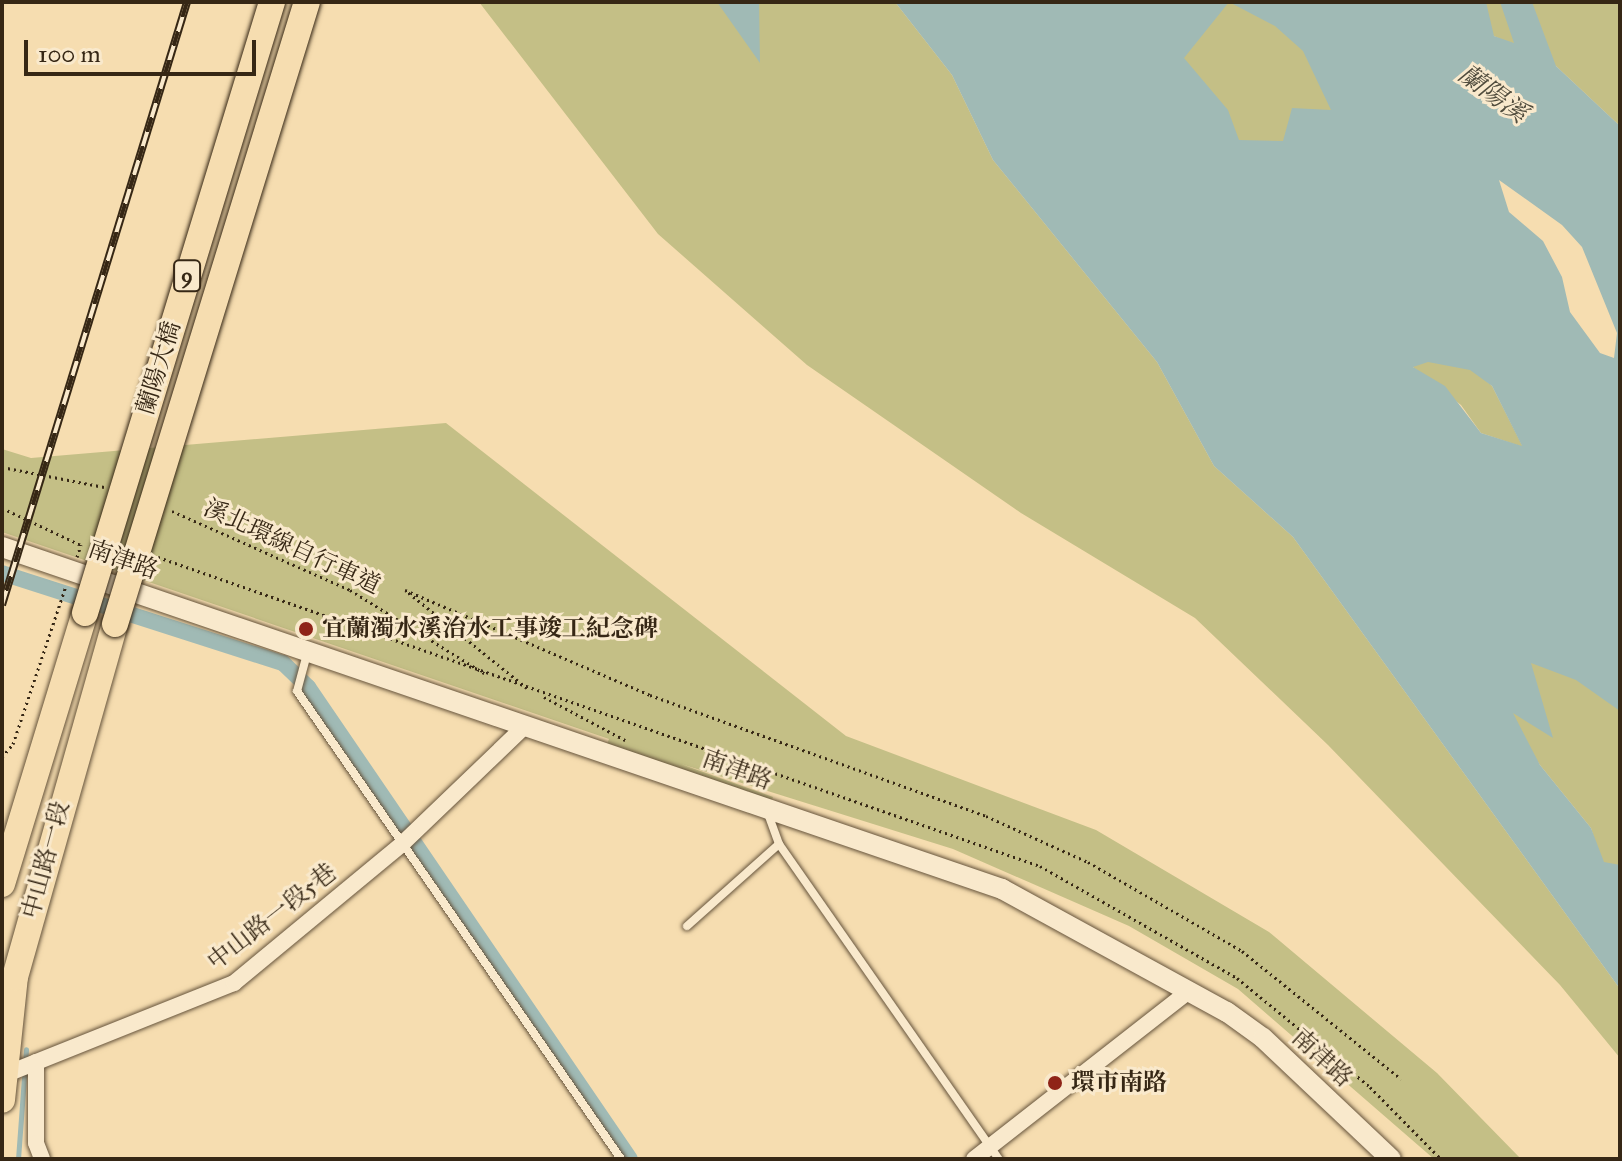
<!DOCTYPE html>
<html>
<head>
<meta charset="utf-8">
<style>
	body { margin:0 }
	#map { position:relative; width:1622px; height:1161px; overflow:hidden; background:#f6ddb0; font-family:"IM FELL Great Primer","Noto Serif TC",serif }
	div>[style] { position:absolute }
	.green>* { inset:0; background:#c4bf86 }
	.water>* { inset:0; background:#a0bab5 }
	.stream>* { height:5px; margin:-2.5px; padding:0 2.5px; transform-origin:2.5px; border-radius:2.5px; background:#a0bab5 }
	.canal>* { height:16px; margin:-8px; padding:0 8px; transform-origin:8px; border-radius:8px; background:#a0bab5 }
	.path>* { height:3px; margin-top:-1.5px; transform-origin:0; background:repeating-linear-gradient(90deg,#362715 0 2px,transparent 0 6px) }
	.roads { filter:drop-shadow(0 0 2px #66543c) drop-shadow(0 0 2px #66543c) }
	.service>* { height:8px; margin:-4px; padding:0 4px; transform-origin:4px; border-radius:4px; background:#f9e9cc }
	.minor>* { height:16px; margin:-8px; padding:0 8px; transform-origin:8px; border-radius:8px; background:#f9e9cc }
	.tertiary>* { height:20px; margin:-10px; padding:0 10px; transform-origin:10px; border-radius:10px; background:#f9e9cc }
	.primary>* { height:26px; margin:-13px; padding:0 13px; transform-origin:13px; border-radius:13px; background:#f6ddb0 }
	.rail>* { height:8px; margin-top:-4px; transform-origin:0; background:repeating-linear-gradient(90deg,#f9e9cc 0 15px,#362715 0 30px); box-sizing:border-box; border-block:2px solid #362715 }
	.bridges { filter:drop-shadow(0 0 2px #362715) drop-shadow(0 0 2px #362715) }
	.primary-bridge>* { height:26px; margin:-13px; padding:0 13px; transform-origin:13px; border-radius:13px; background:#f6ddb0 }
	.dots>* { width:22px; height:22px; translate:-50% -50%; box-sizing:border-box; border:4px solid #f9e9cc; border-radius:50% }
	span { translate:-50% -50%; white-space:nowrap; text-align:center; line-height:1.15; -webkit-text-stroke:6px #f9e9cc; paint-order:stroke }
	.shield-label span { padding:2px 6px; background:#f9e9cc; border:2px solid; border-radius:6px; -webkit-text-stroke-width:0 }
	.shield-label { font-size:22px; color:#362715; font-weight:700 }
	.street-label { font-size:24px; color:#362715 }
	.poi-label { font-size:24px; color:#362715; font-weight:700 }
	.left { translate:0 -50%; text-align:left }
	.water-label { font-size:26px; color:#504c3d; font-style:italic }
	.frame { position:absolute; inset:0; border:4px solid #362715; pointer-events:none }
	.scale { position:absolute; left:24px; top:40px; width:232px; height:36px; box-sizing:border-box; border:4px solid #362715; border-top:0; padding-left:10px; font-size:24px; line-height:28px; white-space:nowrap; color:#362715; -webkit-text-stroke:6px #f9e9cc; paint-order:stroke }
</style>
</head>
<body>
<div id="map">
	<div class="green">
		<i style="clip-path:polygon(479px 2px,895px 2px,952px 75px,993px 160px,1157px 362px,1214px 466px,1293px 537px,1620px 989px,1620px 1058px,1560px 985px,1328px 745px,1195px 618px,1021px 513px,807px 365px,658px 234px)"></i>
		<i style="clip-path:polygon(1096px 2px,1292px 2px,1354px 82px,1302px 219px)"></i>
		<i style="clip-path:polygon(1457px 2px,1620px 2px,1620px 126px,1556px 66px,1494px 36px)"></i>
		<i style="clip-path:polygon(1353px 261px,1492px 386px,1523px 447px,1481px 433px,1461px 405px,1413px 367px)"></i>
		<i style="clip-path:polygon(446px 423px,846px 736px,1096px 830px,1269px 932px,1437px 1073px,1521px 1159px,1434px 1159px,1238px 989px,1129px 926px,953px 849px,681px 764px,773px 797px,769px 806px,606px 747px,609px 739px,2px 532px,2px 449px,31px 458px)"></i>
		<i style="clip-path:polygon(1345px 481px,1620px 607px,1620px 926px,1591px 828px,1540px 765px)"></i>
	</div>
	<div class="water">
		<i style="clip-path:polygon(717px 2px,759px 2px,760px 63px)"></i>
		<i style="clip-path:polygon(evenodd,895px 2px,1486px 2px,1494px 36px,1514px 43px,1500px 2px,1532px 2px,1556px 66px,1620px 126px,1620px 711px,1576px 680px,1531px 663px,1553px 738px,1513px 713px,1540px 765px,1591px 828px,1604px 862px,1620px 865px,1620px 989px,1293px 537px,1214px 466px,1157px 362px,993px 160px,952px 75px,895px 2px,1229px 2px,1275px 26px,1303px 51px,1331px 110px,1292px 108px,1283px 141px,1239px 140px,1228px 110px,1184px 58px,1229px 2px,895px 2px,1499px 180px,1562px 225px,1582px 247px,1617px 333px,1614px 358px,1600px 353px,1570px 312px,1562px 277px,1543px 241px,1509px 212px,1499px 180px,895px 2px,1428px 362px,1470px 370px,1492px 386px,1522px 446px,1481px 433px,1445px 386px,1413px 367px,1428px 362px)"></i>
	</div>
	<div class="stream">
		<i style="left:18px;top:1159px;width:110px;rotate:-85.8deg"></i>
	</div>
	<div class="canal">
		<i style="left:2px;top:573px;width:295px;rotate:17.8deg"></i>
		<i style="left:283px;top:663px;width:35px;rotate:44deg"></i>
		<i style="left:308px;top:687px;width:571px;rotate:55.7deg"></i>
	</div>
	<div class="path">
		<i style="left:2px;top:467px;width:104px;rotate:11.1deg"></i>
		<i style="left:2px;top:508px;width:89px;rotate:25.1deg"></i>
		<i style="left:172px;top:511px;width:195px;rotate:23.9deg"></i>
		<i style="left:350px;top:590px;width:158px;rotate:31.8deg"></i>
		<i style="left:77px;top:557px;width:13px;rotate:-72deg"></i>
		<i style="left:158px;top:557px;width:935px;rotate:19.31deg"></i>
		<i style="left:1040px;top:866px;width:227px;rotate:29.6deg"></i>
		<i style="left:1237px;top:978px;width:172px;rotate:39.3deg"></i>
		<i style="left:1370px;top:1087px;width:101px;rotate:45.4deg"></i>
		<i style="left:527px;top:688px;width:156px;rotate:-141.2deg"></i>
		<i style="left:405px;top:590px;width:267px;rotate:23.2deg"></i>
		<i style="left:650px;top:695px;width:357px;rotate:19.8deg"></i>
		<i style="left:986px;top:816px;width:112px;rotate:24.3deg"></i>
		<i style="left:1088px;top:862px;width:178px;rotate:30deg"></i>
		<i style="left:1242px;top:951px;width:204px;rotate:38.8deg"></i>
		<i style="left:544px;top:697px;width:92px;rotate:28deg"></i>
		<i style="left:2px;top:757px;width:17px;rotate:-50deg"></i>
		<i style="left:13px;top:744px;width:167px;rotate:-71.5deg"></i>
		<i style="left:287px;top:892px;width:22px;rotate:69deg"></i>
	</div>
	<div class="roads">
		<div class="service">
			<i style="left:307px;top:654px;width:38px;rotate:105deg"></i>
			<i style="left:297px;top:691px;width:569px;rotate:55.3deg"></i>
			<i style="left:767px;top:811px;width:35px;rotate:70deg"></i>
			<i style="left:779px;top:844px;width:384px;rotate:55.1deg"></i>
			<i style="left:687px;top:926px;width:123px;rotate:-41.7deg"></i>
		</div>
		<div class="minor">
			<i style="left:36px;top:1062px;width:81px;rotate:90deg"></i>
			<i style="left:36px;top:1143px;width:17px;rotate:69deg"></i>
			<i style="left:4px;top:1075px;width:248px;rotate:-21.8deg"></i>
			<i style="left:234px;top:983px;width:219px;rotate:-39.6deg"></i>
			<i style="left:403px;top:843px;width:170px;rotate:-43.8deg"></i>
			<i style="left:974px;top:1159px;width:274px;rotate:-38deg"></i>
		</div>
		<div class="tertiary">
			<i style="left:2px;top:547px;width:1057px;rotate:18.88deg"></i>
			<i style="left:1002px;top:889px;width:256px;rotate:28.7deg"></i>
			<i style="left:1227px;top:1012px;width:44px;rotate:35.8deg"></i>
			<i style="left:1263px;top:1038px;width:176px;rotate:43.4deg"></i>
		</div>
		<div class="primary">
			<i style="left:2px;top:884px;width:283px;rotate:-73deg"></i>
			<i style="left:2px;top:1100px;width:124px;rotate:-84deg"></i>
			<i style="left:15px;top:977px;width:367px;rotate:-74.2deg"></i>
		</div>
	</div>
	<div class="rail">
		<i style="left:2px;top:605px;width:631px;rotate:-72.94deg"></i>
	</div>
	<div class="bridges">
		<div class="primary-bridge">
			<i style="left:85px;top:613px;width:639px;rotate:-72.98deg"></i>
			<i style="left:115px;top:624px;width:651px;rotate:-72.85deg"></i>
		</div>
	</div>
	<div class="dots">
		<i style="left:306px;top:629px;background:#8f2418"></i>
		<i style="left:1055px;top:1083px;background:#8f2418"></i>
	</div>
	<div class="shield-label">
		<span style="left:187px;top:276px">9</span>
	</div>
	<div class="street-label">
		<span style="left:159px;top:368px;rotate:-73deg">蘭陽大橋</span>
		<span style="left:292px;top:547px;rotate:25deg">溪北環線自行車道</span>
		<span style="left:123px;top:560px;rotate:19deg">南津路</span>
		<span style="left:737px;top:770px;rotate:20deg">南津路</span>
		<span style="left:46px;top:860px;rotate:-75deg">中山路一段</span>
		<span style="left:272px;top:917px;rotate:-38deg">中山路一段5巷</span>
		<span style="left:1322px;top:1058px;rotate:43deg">南津路</span>
	</div>
	<div class="poi-label">
		<span class="left" style="left:322px;top:629px">宜蘭濁水溪治水工事竣工紀念碑</span>
		<span class="left" style="left:1071px;top:1083px">環市南路</span>
	</div>
	<div class="water-label">
		<span style="left:1493px;top:94px;rotate:36deg">蘭陽溪</span>
	</div>
	<div class="frame"></div>
	<div class="scale">100 m</div>
</div>
</body>
</html>
